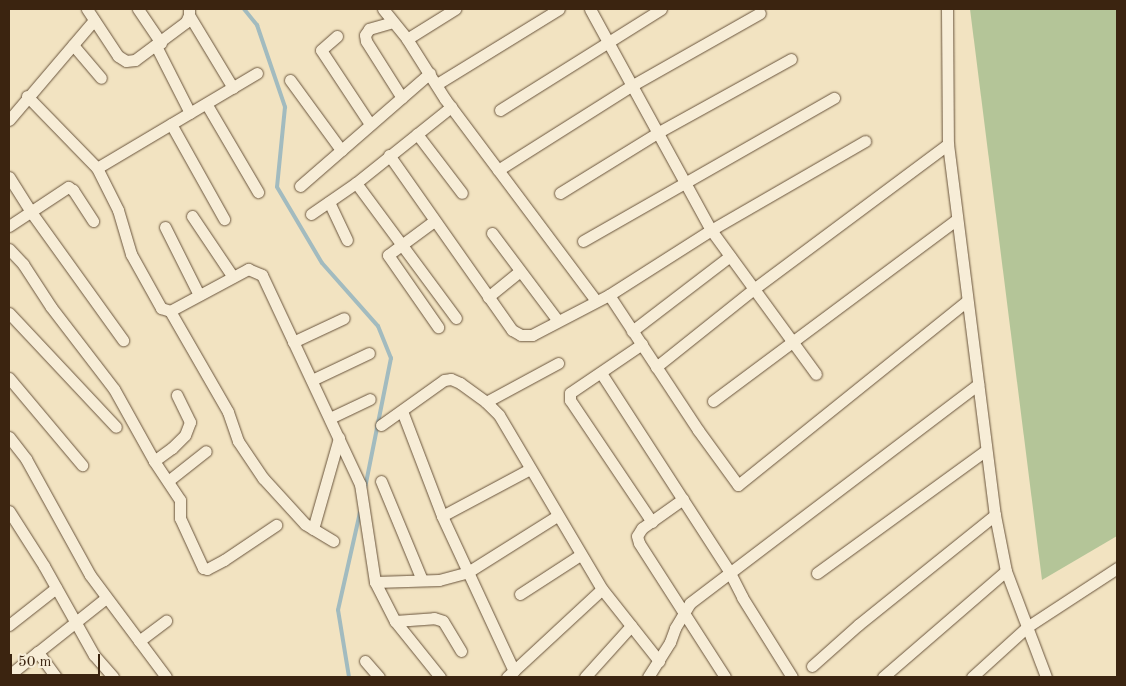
<!DOCTYPE html>
<html>
<head>
<meta charset="utf-8">
<style>
	body { margin:0 }
	#map { position:relative; width:1126px; height:686px; overflow:hidden; background:#f2e3c1; font-family:"Old Standard TT",serif }
	div>[style] { position:absolute }
	.green>* { inset:0; background:#b4c598 }
	.stream>* { height:4px; margin:-2px; padding:0 2px; transform-origin:2px; border-radius:2px; background:#a2bbbf }
	.roads { filter:drop-shadow(0 0 1px #69543c) drop-shadow(0 0 1px #69543c) }
	.minor>* { height:11px; margin:-5.5px; padding:0 5.5px; transform-origin:5.5px; border-radius:5.5px; background:#f7edd7 }
	span { translate:-50% -50%; white-space:nowrap; text-align:center; line-height:1.15; -webkit-text-stroke:4.5px #f7edd7; paint-order:stroke }
	.frame { position:absolute; inset:0; border:10px solid #3b2410; pointer-events:none }
	.scale { position:absolute; left:10px; top:654px; width:90px; height:22px; box-sizing:border-box; border:2px solid #3b2410; border-top:0; padding-left:6px; font-size:15px; line-height:18px; white-space:nowrap; color:#3b2410; -webkit-text-stroke:4px #f7edd7; paint-order:stroke }
</style>
</head>
<body>
<div id="map">
	<div class="green">
		<i style="clip-path:polygon(970px 9px,1117px 9px,1117px 536px,1042px 580px)"></i>
	</div>
	<div class="stream">
		<i style="left:244px;top:9px;width:21px;rotate:51deg"></i>
		<i style="left:257px;top:25px;width:87px;rotate:71.1deg"></i>
		<i style="left:285px;top:107px;width:80px;rotate:95.7deg"></i>
		<i style="left:277px;top:187px;width:88px;rotate:59.4deg"></i>
		<i style="left:322px;top:263px;width:84px;rotate:48.4deg"></i>
		<i style="left:378px;top:326px;width:35px;rotate:68deg"></i>
		<i style="left:391px;top:358px;width:133px;rotate:101.3deg"></i>
		<i style="left:349px;top:677px;width:68px;rotate:-99.3deg"></i>
		<i style="left:338px;top:610px;width:100px;rotate:-77.3deg"></i>
	</div>
	<div class="roads">
		<div class="minor">
			<i style="left:87px;top:9px;width:56px;rotate:56.6deg"></i>
			<i style="left:118px;top:56px;width:9px;rotate:32deg"></i>
			<i style="left:126px;top:61px;width:9px;rotate:-6deg"></i>
			<i style="left:135px;top:60px;width:64px;rotate:-36.7deg"></i>
			<i style="left:186px;top:22px;width:8px;rotate:-67deg"></i>
			<i style="left:189px;top:15px;width:6px;rotate:-90deg"></i>
			<i style="left:138px;top:9px;width:41px;rotate:55.9deg"></i>
			<i style="left:383px;top:9px;width:38px;rotate:51deg"></i>
			<i style="left:407px;top:39px;width:71px;rotate:57.7deg"></i>
			<i style="left:445px;top:99px;width:252px;rotate:53.2deg"></i>
			<i style="left:590px;top:9px;width:252px;rotate:61.3deg"></i>
			<i style="left:711px;top:230px;width:178px;rotate:53.9deg"></i>
			<i style="left:947px;top:9px;width:135px;rotate:89.6deg"></i>
			<i style="left:948px;top:144px;width:374px;rotate:82.8deg"></i>
			<i style="left:995px;top:515px;width:57px;rotate:78.9deg"></i>
			<i style="left:1006px;top:571px;width:113px;rotate:69.3deg"></i>
			<i style="left:189px;top:15px;width:85px;rotate:58.9deg"></i>
			<i style="left:393px;top:22px;width:25px;rotate:164deg"></i>
			<i style="left:369px;top:29px;width:7px;rotate:124deg"></i>
			<i style="left:365px;top:35px;width:6px;rotate:81deg"></i>
			<i style="left:366px;top:41px;width:67px;rotate:57.7deg"></i>
			<i style="left:337px;top:36px;width:21px;rotate:139deg"></i>
			<i style="left:321px;top:50px;width:89px;rotate:56.5deg"></i>
			<i style="left:407px;top:39px;width:57px;rotate:-32deg"></i>
			<i style="left:73px;top:45px;width:43px;rotate:49.7deg"></i>
			<i style="left:156px;top:46px;width:75px;rotate:63.1deg"></i>
			<i style="left:290px;top:80px;width:87px;rotate:53.9deg"></i>
			<i style="left:437px;top:84px;width:143px;rotate:-31.6deg"></i>
			<i style="left:27px;top:96px;width:100px;rotate:45.8deg"></i>
			<i style="left:97px;top:168px;width:47px;rotate:63.4deg"></i>
			<i style="left:118px;top:210px;width:46px;rotate:73.5deg"></i>
			<i style="left:131px;top:254px;width:62px;rotate:60.9deg"></i>
			<i style="left:161px;top:308px;width:9px;rotate:18deg"></i>
			<i style="left:170px;top:311px;width:89px;rotate:-28.3deg"></i>
			<i style="left:248px;top:269px;width:15px;rotate:23deg"></i>
			<i style="left:262px;top:275px;width:231px;rotate:64.9deg"></i>
			<i style="left:360px;top:484px;width:99px;rotate:81.3deg"></i>
			<i style="left:375px;top:582px;width:44px;rotate:62.9deg"></i>
			<i style="left:395px;top:621px;width:72px;rotate:51.2deg"></i>
			<i style="left:207px;top:105px;width:101px;rotate:59.6deg"></i>
			<i style="left:500px;top:110px;width:190px;rotate:-32.1deg"></i>
			<i style="left:9px;top:120px;width:131px;rotate:-49.6deg"></i>
			<i style="left:171px;top:124px;width:109px;rotate:60.8deg"></i>
			<i style="left:417px;top:134px;width:74px;rotate:52.7deg"></i>
			<i style="left:389px;top:155px;width:214px;rotate:54.9deg"></i>
			<i style="left:512px;top:330px;width:10px;rotate:29deg"></i>
			<i style="left:521px;top:335px;width:11px"></i>
			<i style="left:532px;top:335px;width:87px;rotate:-27.5deg"></i>
			<i style="left:609px;top:295px;width:121px;rotate:-32.5deg"></i>
			<i style="left:711px;top:230px;width:178px;rotate:-30deg"></i>
			<i style="left:97px;top:168px;width:186px;rotate:-30.7deg"></i>
			<i style="left:498px;top:170px;width:157px;rotate:-32.3deg"></i>
			<i style="left:631px;top:86px;width:148px;rotate:-29.5deg"></i>
			<i style="left:9px;top:177px;width:41px;rotate:57.8deg"></i>
			<i style="left:31px;top:212px;width:158px;rotate:54.3deg"></i>
			<i style="left:356px;top:183px;width:168px;rotate:53.5deg"></i>
			<i style="left:300px;top:186px;width:172px;rotate:-41deg"></i>
			<i style="left:560px;top:193px;width:114px;rotate:-31.7deg"></i>
			<i style="left:657px;top:133px;width:153px;rotate:-28.9deg"></i>
			<i style="left:329px;top:202px;width:42px;rotate:64.7deg"></i>
			<i style="left:311px;top:214px;width:55px;rotate:-34.6deg"></i>
			<i style="left:356px;top:183px;width:122px;rotate:-38.7deg"></i>
			<i style="left:192px;top:216px;width:73px;rotate:56.1deg"></i>
			<i style="left:434px;top:221px;width:57px;rotate:143.5deg"></i>
			<i style="left:388px;top:255px;width:88px;rotate:55.2deg"></i>
			<i style="left:9px;top:226px;width:71px;rotate:-33.5deg"></i>
			<i style="left:68px;top:187px;width:6px;rotate:31deg"></i>
			<i style="left:73px;top:190px;width:37px;rotate:57deg"></i>
			<i style="left:165px;top:227px;width:76px;rotate:63.4deg"></i>
			<i style="left:492px;top:233px;width:110px;rotate:53.1deg"></i>
			<i style="left:583px;top:241px;width:289px;rotate:-29.7deg"></i>
			<i style="left:9px;top:249px;width:21px;rotate:47deg"></i>
			<i style="left:23px;top:264px;width:51px;rotate:56.9deg"></i>
			<i style="left:51px;top:307px;width:103px;rotate:52.5deg"></i>
			<i style="left:114px;top:389px;width:82px;rotate:60.9deg"></i>
			<i style="left:154px;top:461px;width:47px;rotate:56.3deg"></i>
			<i style="left:180px;top:500px;width:18px;rotate:90deg"></i>
			<i style="left:180px;top:518px;width:55px;rotate:65.3deg"></i>
			<i style="left:203px;top:568px;width:4px;rotate:14deg"></i>
			<i style="left:207px;top:569px;width:19px;rotate:-28deg"></i>
			<i style="left:224px;top:560px;width:63px;rotate:-33.9deg"></i>
			<i style="left:609px;top:295px;width:162px;rotate:56.6deg"></i>
			<i style="left:698px;top:430px;width:68px;rotate:54deg"></i>
			<i style="left:738px;top:485px;width:294px;rotate:-38.8deg"></i>
			<i style="left:488px;top:297px;width:41px;rotate:-39.1deg"></i>
			<i style="left:170px;top:311px;width:116px;rotate:60.1deg"></i>
			<i style="left:228px;top:412px;width:31px;rotate:71deg"></i>
			<i style="left:238px;top:441px;width:45px;rotate:56deg"></i>
			<i style="left:263px;top:478px;width:62px;rotate:47.6deg"></i>
			<i style="left:305px;top:524px;width:33px;rotate:31deg"></i>
			<i style="left:9px;top:313px;width:156px;rotate:46.8deg"></i>
			<i style="left:632px;top:331px;width:123px;rotate:-37.4deg"></i>
			<i style="left:293px;top:342px;width:56px;rotate:-25.2deg"></i>
			<i style="left:642px;top:344px;width:87px;rotate:145.8deg"></i>
			<i style="left:570px;top:393px;width:7px;rotate:90deg"></i>
			<i style="left:570px;top:400px;width:147px;rotate:56.1deg"></i>
			<i style="left:656px;top:367px;width:127px;rotate:-38.6deg"></i>
			<i style="left:755px;top:288px;width:241px;rotate:-36.7deg"></i>
			<i style="left:601px;top:373px;width:236px;rotate:57.1deg"></i>
			<i style="left:729px;top:571px;width:29px;rotate:63deg"></i>
			<i style="left:742px;top:597px;width:94px;rotate:58deg"></i>
			<i style="left:9px;top:378px;width:114px;rotate:50deg"></i>
			<i style="left:312px;top:380px;width:63px;rotate:-25.3deg"></i>
			<i style="left:713px;top:401px;width:304px;rotate:-36.7deg"></i>
			<i style="left:486px;top:402px;width:82px;rotate:-28.4deg"></i>
			<i style="left:402px;top:411px;width:112px;rotate:69.1deg"></i>
			<i style="left:442px;top:516px;width:171px;rotate:65.1deg"></i>
			<i style="left:330px;top:418px;width:44px;rotate:-25.4deg"></i>
			<i style="left:381px;top:425px;width:77px;rotate:-35.5deg"></i>
			<i style="left:444px;top:380px;width:7px;rotate:-8deg"></i>
			<i style="left:451px;top:379px;width:10px;rotate:24deg"></i>
			<i style="left:460px;top:383px;width:32px;rotate:36deg"></i>
			<i style="left:486px;top:402px;width:18px;rotate:45deg"></i>
			<i style="left:499px;top:415px;width:202px;rotate:59.4deg"></i>
			<i style="left:602px;top:589px;width:92px;rotate:51.6deg"></i>
			<i style="left:9px;top:437px;width:28px;rotate:52deg"></i>
			<i style="left:26px;top:459px;width:132px;rotate:61.1deg"></i>
			<i style="left:90px;top:575px;width:127px;rotate:53.3deg"></i>
			<i style="left:154px;top:461px;width:22px;rotate:-36deg"></i>
			<i style="left:172px;top:448px;width:18px;rotate:-45deg"></i>
			<i style="left:185px;top:435px;width:14px;rotate:-69deg"></i>
			<i style="left:190px;top:422px;width:30px;rotate:-116deg"></i>
			<i style="left:168px;top:481px;width:48px;rotate:-38.3deg"></i>
			<i style="left:381px;top:481px;width:107px;rotate:67.5deg"></i>
			<i style="left:683px;top:499px;width:50px;rotate:144.7deg"></i>
			<i style="left:642px;top:528px;width:9px;rotate:122deg"></i>
			<i style="left:637px;top:536px;width:7px;rotate:74deg"></i>
			<i style="left:639px;top:543px;width:159px;rotate:57.3deg"></i>
			<i style="left:9px;top:511px;width:65px;rotate:57.5deg"></i>
			<i style="left:44px;top:566px;width:102px;rotate:60.7deg"></i>
			<i style="left:94px;top:655px;width:29px;rotate:49deg"></i>
			<i style="left:442px;top:516px;width:100px;rotate:-28.1deg"></i>
			<i style="left:313px;top:529px;width:95px;rotate:-74.1deg"></i>
			<i style="left:817px;top:573px;width:209px;rotate:-36deg"></i>
			<i style="left:375px;top:582px;width:64px;rotate:-1.8deg"></i>
			<i style="left:439px;top:580px;width:30px;rotate:-15deg"></i>
			<i style="left:468px;top:572px;width:105px;rotate:-32.2deg"></i>
			<i style="left:520px;top:594px;width:72px;rotate:-33deg"></i>
			<i style="left:395px;top:621px;width:39px;rotate:-4deg"></i>
			<i style="left:434px;top:618px;width:9px;rotate:18deg"></i>
			<i style="left:443px;top:621px;width:35px;rotate:59deg"></i>
			<i style="left:9px;top:625px;width:60px;rotate:-38.2deg"></i>
			<i style="left:139px;top:641px;width:34px;rotate:-37deg"></i>
			<i style="left:365px;top:661px;width:21px;rotate:49deg"></i>
			<i style="left:812px;top:666px;width:62px;rotate:-41.7deg"></i>
			<i style="left:858px;top:625px;width:176px;rotate:-38.8deg"></i>
			<i style="left:13px;top:672px;width:32px;rotate:-39deg"></i>
			<i style="left:56px;top:677px;width:31px;rotate:-126deg"></i>
			<i style="left:38px;top:652px;width:87px;rotate:-38.5deg"></i>
			<i style="left:507px;top:677px;width:129px;rotate:-42.8deg"></i>
			<i style="left:585px;top:677px;width:69px;rotate:-48deg"></i>
			<i style="left:648px;top:677px;width:41px;rotate:-57.8deg"></i>
			<i style="left:670px;top:642px;width:15px;rotate:-70deg"></i>
			<i style="left:675px;top:628px;width:29px;rotate:-59deg"></i>
			<i style="left:690px;top:603px;width:362px;rotate:-37.2deg"></i>
			<i style="left:883px;top:677px;width:162px;rotate:-40.8deg"></i>
			<i style="left:972px;top:677px;width:74px;rotate:-42.3deg"></i>
			<i style="left:1027px;top:627px;width:108px;rotate:-33.2deg"></i>
		</div>
	</div>
	<div class="frame"></div>
	<div class="scale">50 m</div>
</div>
</body>
</html>
